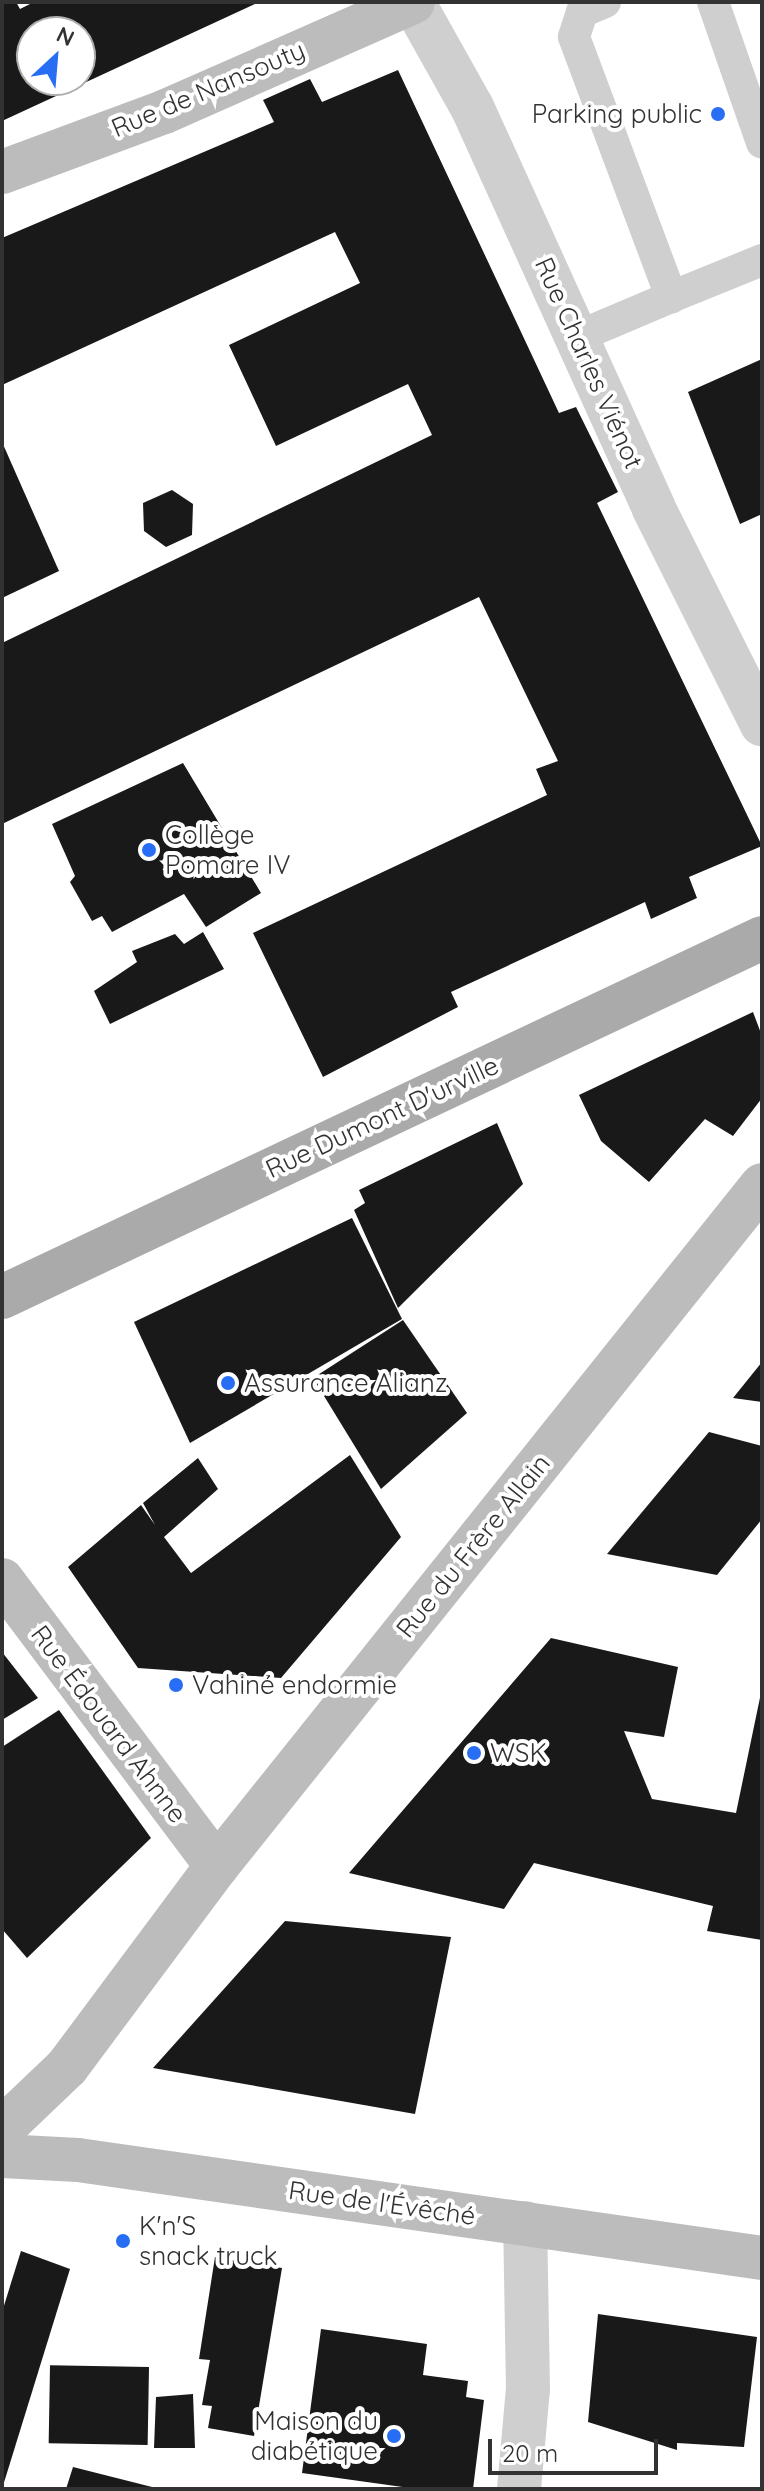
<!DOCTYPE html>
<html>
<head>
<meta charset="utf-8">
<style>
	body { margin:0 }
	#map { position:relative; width:764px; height:2491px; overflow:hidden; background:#fff; font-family:Quicksand,sans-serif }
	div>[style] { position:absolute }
	.building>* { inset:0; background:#191919; transform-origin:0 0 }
	.lane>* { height:32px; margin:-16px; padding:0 16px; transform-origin:16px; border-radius:16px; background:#cfcfcf }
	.street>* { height:44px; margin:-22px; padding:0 22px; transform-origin:22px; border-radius:22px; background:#cfcfcf }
	.secondary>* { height:44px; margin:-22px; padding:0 22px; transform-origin:22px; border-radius:22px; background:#bcbcbc }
	.primary>* { height:44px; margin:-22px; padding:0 22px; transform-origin:22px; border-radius:22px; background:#aaa }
	.dots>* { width:22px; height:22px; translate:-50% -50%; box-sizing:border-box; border:4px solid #fff; border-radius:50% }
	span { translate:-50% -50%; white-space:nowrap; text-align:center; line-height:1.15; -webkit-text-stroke:8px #fff; paint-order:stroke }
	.street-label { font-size:26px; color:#323232 }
	.poi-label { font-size:26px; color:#323232 }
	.right { translate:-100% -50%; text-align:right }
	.left { translate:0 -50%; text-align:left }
	.frame { position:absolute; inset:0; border:4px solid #323232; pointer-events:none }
	.north { position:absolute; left:16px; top:16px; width:80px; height:80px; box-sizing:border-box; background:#fff; border:2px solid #adadad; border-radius:50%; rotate:26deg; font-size:22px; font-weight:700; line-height:32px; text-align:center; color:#323232 }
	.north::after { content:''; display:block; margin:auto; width:28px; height:36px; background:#286ef4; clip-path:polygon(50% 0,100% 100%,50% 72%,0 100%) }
	.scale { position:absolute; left:488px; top:2439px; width:170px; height:36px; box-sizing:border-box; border:4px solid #323232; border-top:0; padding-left:10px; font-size:24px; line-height:28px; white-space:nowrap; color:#323232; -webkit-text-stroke:6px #fff; paint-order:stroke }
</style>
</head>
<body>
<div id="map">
	<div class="building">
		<i style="clip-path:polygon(evenodd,2px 2px,16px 2px,20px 9px,34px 2px,259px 2px,2px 121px,2px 2px,32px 32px,80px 32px,80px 80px,32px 80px,32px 32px)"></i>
		<i style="clip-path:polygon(398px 70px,559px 413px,576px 407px,618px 492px,597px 503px,762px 846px,689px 877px,697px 898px,651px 919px,645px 902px,451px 992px,458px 1007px,323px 1077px,253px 933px,547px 795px,536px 769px,558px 761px,479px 597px,2px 824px,2px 643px,432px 435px,408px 384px,276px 446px,229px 345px,360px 283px,335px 232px,2px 385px,2px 238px,274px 122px,263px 100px,310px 79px,322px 102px)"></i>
		<i style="clip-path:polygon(762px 359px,762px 514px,740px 524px,688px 392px)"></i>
		<i style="clip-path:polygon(2px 442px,59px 571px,2px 598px)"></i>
		<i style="clip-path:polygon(172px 490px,193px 504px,192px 535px,166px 547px,144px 531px,143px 503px)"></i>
		<i style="clip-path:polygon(183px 763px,261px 893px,206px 927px,184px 894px,112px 932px,102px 916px,92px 921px,70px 882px,75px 876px,52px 824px)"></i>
		<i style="clip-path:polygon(203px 932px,224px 969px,110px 1024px,94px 991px,137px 962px,132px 951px,175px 934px,184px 944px)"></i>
		<i style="clip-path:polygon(753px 1012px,762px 1036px,762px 1098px,733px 1136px,705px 1119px,649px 1182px,601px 1141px,579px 1095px)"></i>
		<i style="clip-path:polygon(497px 1123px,523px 1184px,398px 1308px,354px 1210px,365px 1203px,359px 1190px)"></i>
		<i style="clip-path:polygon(352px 1218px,402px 1319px,190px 1443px,134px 1322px)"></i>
		<i style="clip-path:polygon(403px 1320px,467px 1413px,381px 1489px,313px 1378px)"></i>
		<i style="clip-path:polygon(762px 1362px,762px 1402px,733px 1398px)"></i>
		<i style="clip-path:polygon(709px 1432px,762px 1446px,762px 1519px,717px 1575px,607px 1554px)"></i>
		<i style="clip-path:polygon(350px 1455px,401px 1537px,281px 1678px,138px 1668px,68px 1567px,141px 1505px,155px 1525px,143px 1503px,198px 1458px,218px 1489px,164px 1537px,191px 1573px)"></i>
		<i style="clip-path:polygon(551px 1638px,678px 1667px,664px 1737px,624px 1731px,652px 1799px,736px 1813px,762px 1688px,762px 1940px,707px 1931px,713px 1906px,534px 1863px,504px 1909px,349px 1873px)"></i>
		<i style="clip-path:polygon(2px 1652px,38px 1698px,2px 1720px)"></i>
		<i style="clip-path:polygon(59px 1710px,151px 1838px,27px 1958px,2px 1929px,2px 1747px)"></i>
		<i style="clip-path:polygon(285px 1921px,451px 1937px,415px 2114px,153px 2068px)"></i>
		<i style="clip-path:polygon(21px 2251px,70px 2269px,2px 2489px,2px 2312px)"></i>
		<i style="clip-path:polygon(215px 2257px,282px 2268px,254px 2436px,208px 2428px,212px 2406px,202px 2405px,210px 2360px,199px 2359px)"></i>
		<i style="clip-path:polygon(598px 2314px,757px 2337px,744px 2447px,677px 2443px,677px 2450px,588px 2422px)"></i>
		<i style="clip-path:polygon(321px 2329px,427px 2344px,423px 2375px,468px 2381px,466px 2397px,484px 2400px,473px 2489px,417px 2489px,302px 2473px)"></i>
		<i style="left:149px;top:2367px;width:78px;height:99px;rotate:91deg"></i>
		<i style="clip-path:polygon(193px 2394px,195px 2448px,154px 2448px,156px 2397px)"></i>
		<i style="clip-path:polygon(73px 2467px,156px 2488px,156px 2489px,66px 2489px)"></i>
	</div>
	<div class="lane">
		<i style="left:605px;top:2px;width:25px;rotate:157deg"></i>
		<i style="left:582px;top:12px;width:26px;rotate:108deg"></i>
		<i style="left:574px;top:37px;width:278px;rotate:69.5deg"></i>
		<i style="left:671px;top:297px;width:98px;rotate:-22.1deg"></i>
		<i style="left:713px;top:2px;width:149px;rotate:70.8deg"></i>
		<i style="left:579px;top:336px;width:100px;rotate:-23deg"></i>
	</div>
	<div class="street">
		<i style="left:413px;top:2px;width:120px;rotate:60.7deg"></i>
		<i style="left:472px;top:107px;width:441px;rotate:65.6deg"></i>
		<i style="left:654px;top:509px;width:241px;rotate:63.4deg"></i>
		<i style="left:519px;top:2489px;width:100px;rotate:-84.9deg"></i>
		<i style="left:528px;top:2389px;width:166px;rotate:-91deg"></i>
	</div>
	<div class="secondary">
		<i style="left:2px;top:172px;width:173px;rotate:-20.3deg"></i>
		<i style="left:164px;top:112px;width:272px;rotate:-23.8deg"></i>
		<i style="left:2px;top:1580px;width:358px;rotate:53.1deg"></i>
		<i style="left:2px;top:2129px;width:90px;rotate:-43.6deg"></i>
		<i style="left:67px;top:2067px;width:251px;rotate:-53.3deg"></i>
		<i style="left:217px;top:1866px;width:872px;rotate:-51.33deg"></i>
		<i style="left:2px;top:2156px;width:76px;rotate:3deg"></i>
		<i style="left:78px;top:2160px;width:691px;rotate:8.15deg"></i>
	</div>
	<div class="primary">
		<i style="left:2px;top:1297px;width:841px;rotate:-25.28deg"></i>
	</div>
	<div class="dots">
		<i style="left:718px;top:114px;background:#286ef4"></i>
		<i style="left:149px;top:850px;background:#286ef4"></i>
		<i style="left:228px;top:1383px;background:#286ef4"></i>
		<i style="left:176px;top:1685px;background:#286ef4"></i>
		<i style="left:474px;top:1753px;background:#286ef4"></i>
		<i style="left:123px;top:2241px;background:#286ef4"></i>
		<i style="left:394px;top:2436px;background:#286ef4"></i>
	</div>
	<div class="street-label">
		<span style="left:208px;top:89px;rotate:-23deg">Rue de Nansouty</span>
		<span style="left:589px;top:363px;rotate:66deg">Rue Charles Viénot</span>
		<span style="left:382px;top:1117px;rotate:-25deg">Rue Dumont D'urville</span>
		<span style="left:473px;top:1546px;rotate:-51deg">Rue du Frère Allain</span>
		<span style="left:109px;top:1724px;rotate:53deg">Rue Édouard Ahnne</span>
		<span style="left:382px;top:2203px;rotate:8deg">Rue de l'Évêché</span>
	</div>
	<div class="poi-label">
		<span class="right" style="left:702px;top:114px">Parking public</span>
		<span class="left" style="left:165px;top:850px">Collège<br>Pomare IV</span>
		<span class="left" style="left:244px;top:1383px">Assurance Alianz</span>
		<span class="left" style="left:192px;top:1685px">Vahiné endormie</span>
		<span class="left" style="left:490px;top:1753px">WSK</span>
		<span class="left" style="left:139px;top:2241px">K'n'S<br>snack truck</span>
		<span class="right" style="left:378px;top:2436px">Maison du<br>diabétique</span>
	</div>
	<div class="frame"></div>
	<div class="north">N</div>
	<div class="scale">20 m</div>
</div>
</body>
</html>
